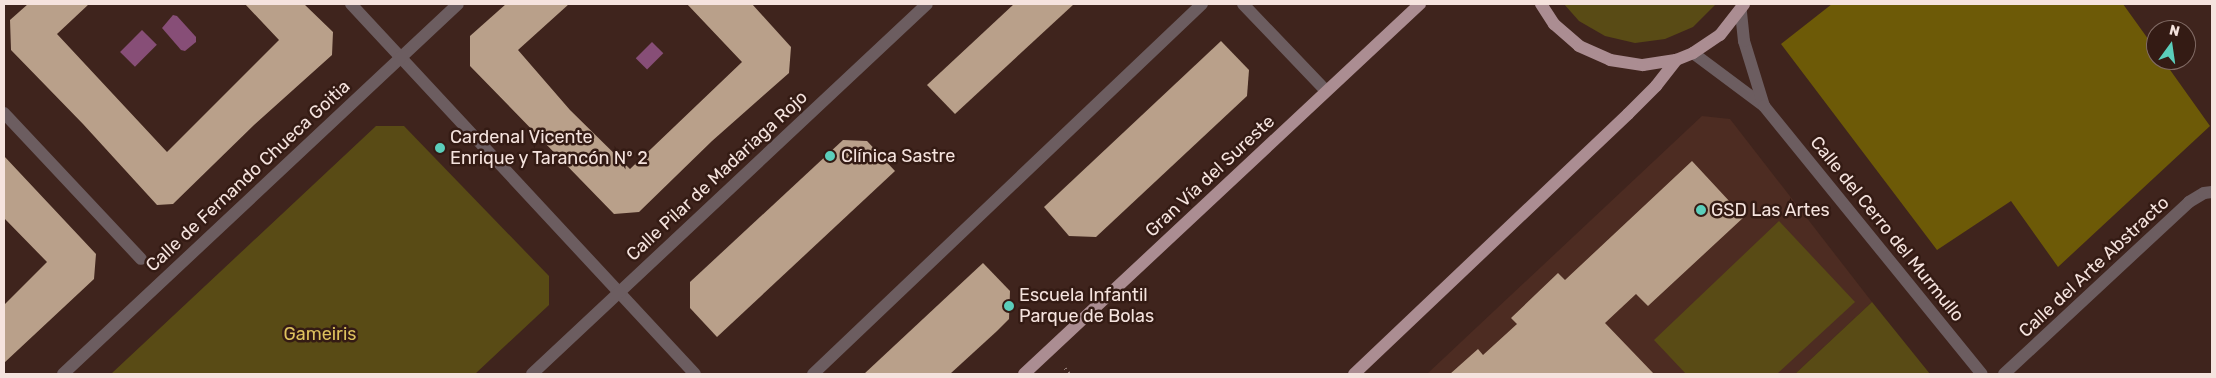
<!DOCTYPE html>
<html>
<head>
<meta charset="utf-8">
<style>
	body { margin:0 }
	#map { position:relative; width:2216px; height:378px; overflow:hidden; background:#3f241d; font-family:Rubik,sans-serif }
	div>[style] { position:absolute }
	.built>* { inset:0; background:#4d2c22 }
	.green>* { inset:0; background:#594b15 }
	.forest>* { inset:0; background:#6d5a07 }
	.water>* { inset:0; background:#874e77; transform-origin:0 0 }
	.building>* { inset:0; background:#b9a08a }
	.path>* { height:3px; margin-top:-1.5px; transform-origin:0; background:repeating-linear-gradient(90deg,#9a847e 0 1px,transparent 0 5px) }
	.street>* { height:12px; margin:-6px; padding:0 6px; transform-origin:6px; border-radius:6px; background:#6c5d60 }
	.primary>* { height:12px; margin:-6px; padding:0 6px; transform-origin:6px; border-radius:6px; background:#ab8d92 }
	.dots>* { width:14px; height:14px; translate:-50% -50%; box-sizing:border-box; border:2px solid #341b14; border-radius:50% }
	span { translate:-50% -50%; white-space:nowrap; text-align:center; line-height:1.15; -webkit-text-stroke:5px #341b14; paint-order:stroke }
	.poi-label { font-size:18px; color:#f5e3de }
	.left { translate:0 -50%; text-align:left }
	.street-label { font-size:18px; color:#f5e3de }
	.park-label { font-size:18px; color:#dec25e }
	.frame { position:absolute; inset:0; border:5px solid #f5e3de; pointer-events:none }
	.north { position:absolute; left:2146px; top:20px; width:50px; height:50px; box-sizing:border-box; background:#341b14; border:1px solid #816b65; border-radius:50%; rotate:14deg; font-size:14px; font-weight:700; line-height:20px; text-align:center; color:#f5e3de }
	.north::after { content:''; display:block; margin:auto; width:18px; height:22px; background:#5bcebb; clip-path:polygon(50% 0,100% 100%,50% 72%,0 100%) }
</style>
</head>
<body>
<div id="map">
	<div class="built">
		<i style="clip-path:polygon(1702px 116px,1730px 119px,1872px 302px,1795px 374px,1427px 374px)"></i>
	</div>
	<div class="green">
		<i style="clip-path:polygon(1564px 4px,1716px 4px,1693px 27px,1665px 39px,1635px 43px,1605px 36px,1579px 21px)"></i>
		<i style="clip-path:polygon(376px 126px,404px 126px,549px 276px,549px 305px,475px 374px,111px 374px)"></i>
		<i style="clip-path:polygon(1779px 221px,1855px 302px,1777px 374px,1686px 374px,1654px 340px)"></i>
		<i style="clip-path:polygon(1872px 302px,1930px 374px,1795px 374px)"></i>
	</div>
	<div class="forest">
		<i style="clip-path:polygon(1832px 4px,2123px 4px,2156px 50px,2156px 60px,2163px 60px,2210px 126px,2058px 267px,2011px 201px,1937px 250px,1781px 44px)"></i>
	</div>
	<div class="water">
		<i style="clip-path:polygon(173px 15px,177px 16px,196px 37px,196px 42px,185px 51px,181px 50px,162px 28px)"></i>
		<i style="left:142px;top:30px;width:21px;height:31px;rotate:45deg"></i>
		<i style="left:652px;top:42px;width:16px;height:23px;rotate:45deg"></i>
	</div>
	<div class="building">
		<i style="clip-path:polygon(28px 4px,89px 4px,57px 34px,167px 152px,279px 40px,245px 4px,304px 4px,333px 32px,332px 55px,254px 125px,173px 204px,157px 205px,83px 124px,11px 50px,10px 20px)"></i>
		<i style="clip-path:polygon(506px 4px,569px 4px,518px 50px,570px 110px,630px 169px,742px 62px,687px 4px,752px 4px,791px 47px,789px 73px,712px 141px,639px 212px,614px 214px,470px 66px,470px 36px)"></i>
		<i style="clip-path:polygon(1014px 4px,1074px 4px,955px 114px,927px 85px)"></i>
		<i style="clip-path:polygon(1221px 41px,1249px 70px,1247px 96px,1096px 237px,1069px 236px,1044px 207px)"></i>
		<i style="clip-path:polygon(843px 140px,867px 141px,895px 171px,717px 337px,690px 308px,690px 282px)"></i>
		<i style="clip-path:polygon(4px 156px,96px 254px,94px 279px,4px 363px,4px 305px,47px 262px,4px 218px)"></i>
		<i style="clip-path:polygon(1692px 161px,1744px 217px,1648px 306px,1636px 294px,1605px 323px,1654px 374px,1450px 374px,1478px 349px,1483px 355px,1517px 324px,1511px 318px,1558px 273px,1565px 280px)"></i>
		<i style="clip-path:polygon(983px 263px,1010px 291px,1009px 319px,997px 331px,950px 374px,864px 374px)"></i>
	</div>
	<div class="path">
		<i style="left:1065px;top:368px;width:8px;rotate:50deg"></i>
	</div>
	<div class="street">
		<i style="left:351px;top:4px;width:505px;rotate:47.09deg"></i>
		<i style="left:1243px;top:4px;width:120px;rotate:46.3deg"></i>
		<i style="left:1693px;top:53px;width:89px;rotate:36.7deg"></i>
		<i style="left:1764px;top:106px;width:68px;rotate:-107.1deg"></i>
		<i style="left:1744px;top:41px;width:31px;rotate:-96deg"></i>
		<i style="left:1764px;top:106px;width:345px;rotate:50.9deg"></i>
		<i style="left:4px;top:113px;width:200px;rotate:46.8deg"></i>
		<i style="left:63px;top:374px;width:541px;rotate:-43.13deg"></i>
		<i style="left:532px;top:374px;width:541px;rotate:-43.13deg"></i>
		<i style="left:813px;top:374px;width:537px;rotate:-43.57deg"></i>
		<i style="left:2004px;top:374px;width:253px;rotate:-42.9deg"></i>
		<i style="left:2189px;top:202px;width:17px;rotate:-31deg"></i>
		<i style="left:2204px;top:193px;width:8px;rotate:-7deg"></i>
	</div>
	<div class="primary">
		<i style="left:1541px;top:4px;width:24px;rotate:57deg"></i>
		<i style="left:1554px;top:24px;width:33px;rotate:41deg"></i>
		<i style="left:1579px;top:46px;width:34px;rotate:24deg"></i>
		<i style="left:1610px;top:60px;width:33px;rotate:9deg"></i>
		<i style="left:1643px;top:65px;width:33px;rotate:-9deg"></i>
		<i style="left:1676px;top:60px;width:18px;rotate:-22deg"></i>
		<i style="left:1693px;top:53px;width:32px;rotate:-34deg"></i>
		<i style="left:1720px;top:35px;width:39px;rotate:-52deg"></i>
		<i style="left:1024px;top:374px;width:542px;rotate:-43.06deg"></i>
		<i style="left:1354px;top:374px;width:378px;rotate:-43.5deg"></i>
		<i style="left:1628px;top:114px;width:40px;rotate:-45deg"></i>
		<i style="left:1656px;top:86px;width:33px;rotate:-52deg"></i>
	</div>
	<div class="dots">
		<i style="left:440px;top:148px;background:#5bcebb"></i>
		<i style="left:830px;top:156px;background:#5bcebb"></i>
		<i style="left:1701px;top:210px;background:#5bcebb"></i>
		<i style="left:1009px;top:306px;background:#5bcebb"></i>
	</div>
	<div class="poi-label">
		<span class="left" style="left:450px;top:148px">Cardenal Vicente<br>Enrique y Tarancón Nº 2</span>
		<span class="left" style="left:841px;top:156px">Clínica Sastre</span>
		<span class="left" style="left:1711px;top:210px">GSD Las Artes</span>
		<span class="left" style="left:1019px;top:306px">Escuela Infantil<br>Parque de Bolas</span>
	</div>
	<div class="street-label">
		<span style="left:248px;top:176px;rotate:-43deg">Calle de Fernando Chueca Goitia</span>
		<span style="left:717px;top:176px;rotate:-43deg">Calle Pilar de Madariaga Rojo</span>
		<span style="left:1210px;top:176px;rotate:-43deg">Gran Vía del Sureste</span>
		<span style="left:1887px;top:229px;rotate:51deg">Calle del Cerro del Murmullo</span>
		<span style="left:2094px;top:267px;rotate:-43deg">Calle del Arte Abstracto</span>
	</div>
	<div class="park-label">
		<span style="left:320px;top:334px">Gameiris</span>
	</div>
	<div class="frame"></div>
	<div class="north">N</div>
</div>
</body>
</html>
